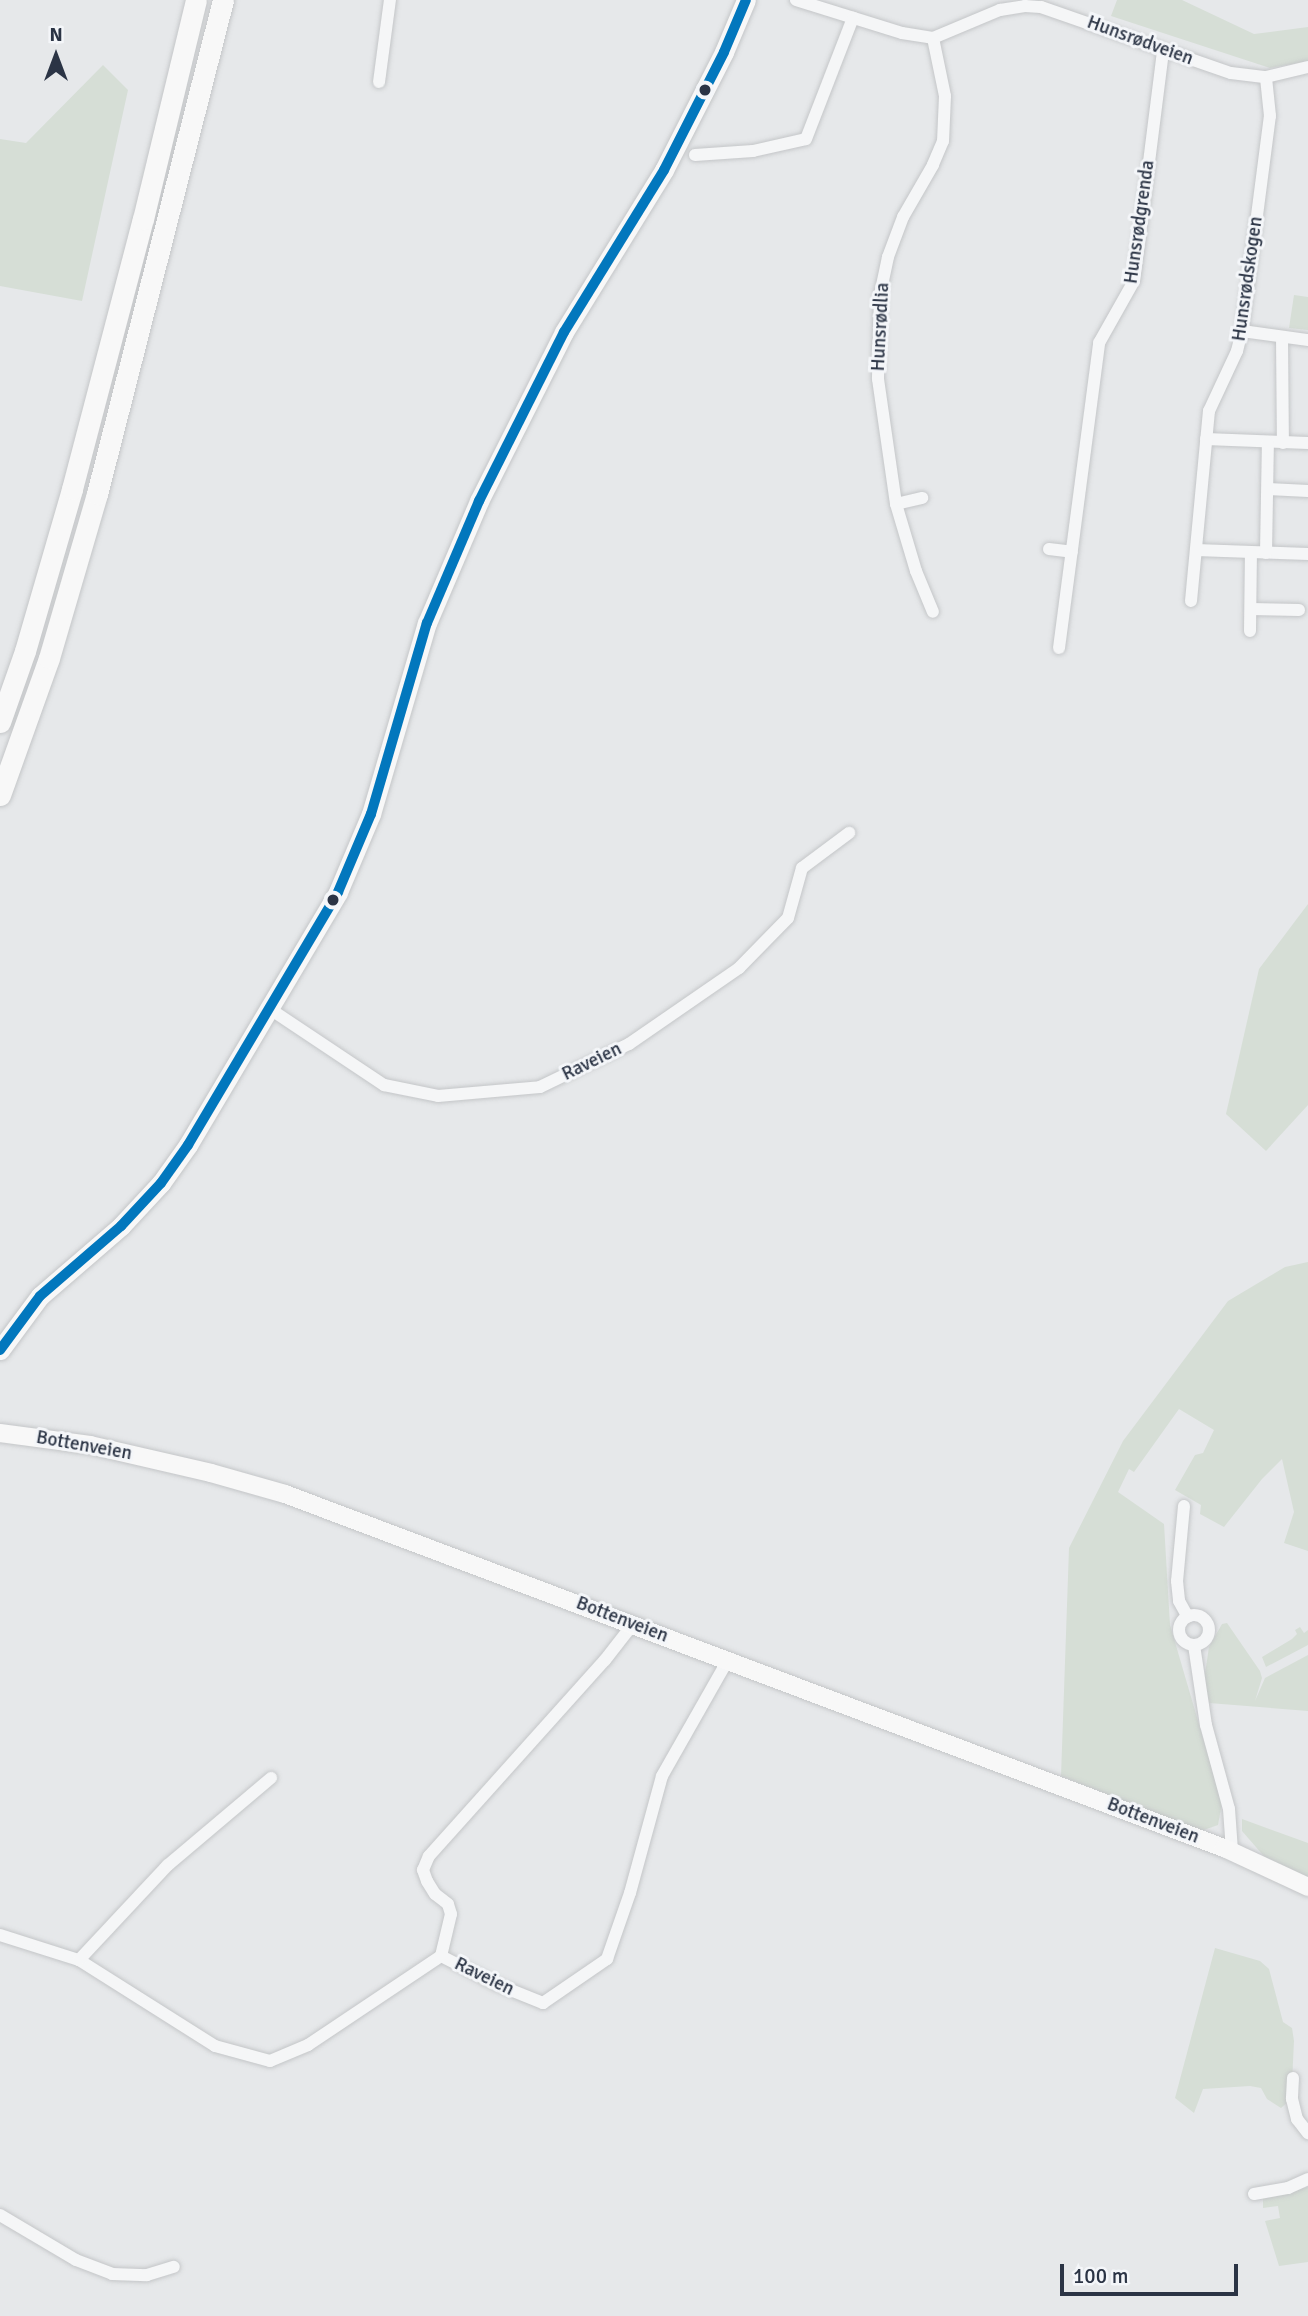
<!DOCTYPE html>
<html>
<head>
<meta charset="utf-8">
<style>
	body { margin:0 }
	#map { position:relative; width:1308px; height:2316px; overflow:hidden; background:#e6e8ea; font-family:Signika,sans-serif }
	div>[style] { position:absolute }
	.green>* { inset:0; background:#d6ded6 }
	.roads { filter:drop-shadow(0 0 2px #c4c6c8) drop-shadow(0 0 2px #c4c6c8) }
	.minor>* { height:12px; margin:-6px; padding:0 6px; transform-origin:6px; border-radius:6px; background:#f5f6f7 }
	.minor>.ring { margin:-6px; padding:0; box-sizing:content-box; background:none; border:12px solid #f5f6f7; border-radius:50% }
	.secondary>* { height:18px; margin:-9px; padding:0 9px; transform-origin:9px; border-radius:9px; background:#f8f8f8 }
	.primary>* { height:19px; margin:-9.5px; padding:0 9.5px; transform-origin:9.5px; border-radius:9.5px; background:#f8f8f8 }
	.motorway>* { height:21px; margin:-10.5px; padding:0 10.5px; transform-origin:10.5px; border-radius:10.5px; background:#f8f8f8 }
	.bus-1>* { height:10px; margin:-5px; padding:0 5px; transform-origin:5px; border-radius:5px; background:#0277bd }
	.dots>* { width:19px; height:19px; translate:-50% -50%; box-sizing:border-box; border:4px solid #f4f6f9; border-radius:50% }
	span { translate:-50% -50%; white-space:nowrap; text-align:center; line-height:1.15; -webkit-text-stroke:6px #f4f6f9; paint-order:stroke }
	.street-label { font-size:19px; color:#2b3445 }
	.north { position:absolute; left:21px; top:21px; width:70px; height:70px; -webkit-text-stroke:5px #f4f6f9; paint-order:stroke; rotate:0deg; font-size:19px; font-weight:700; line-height:28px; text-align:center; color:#2b3445 }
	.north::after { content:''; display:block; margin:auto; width:24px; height:32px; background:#2b3445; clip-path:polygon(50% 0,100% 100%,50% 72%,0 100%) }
	.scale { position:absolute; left:1060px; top:2264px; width:178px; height:32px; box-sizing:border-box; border:4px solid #2b3445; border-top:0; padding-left:9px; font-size:21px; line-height:24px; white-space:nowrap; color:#2b3445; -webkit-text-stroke:5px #f4f6f9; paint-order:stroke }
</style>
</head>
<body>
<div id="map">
	<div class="green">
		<i style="clip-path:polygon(1117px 0,1182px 0,1254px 34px,1308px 27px,1308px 61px,1270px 68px,1111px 16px)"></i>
		<i style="clip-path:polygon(103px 65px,128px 90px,82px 301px,0 286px,0 139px,26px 143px)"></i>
		<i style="clip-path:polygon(1294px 295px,1308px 297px,1308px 330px,1289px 328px)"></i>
		<i style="clip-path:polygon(1308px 904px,1308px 1105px,1266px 1151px,1226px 1114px,1259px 969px)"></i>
		<i style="clip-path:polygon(1308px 1262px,1308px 1551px,1284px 1543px,1294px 1512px,1282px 1459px,1262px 1479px,1224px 1527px,1200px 1514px,1201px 1505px,1175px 1490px,1195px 1455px,1203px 1453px,1214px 1430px,1179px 1409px,1134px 1472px,1129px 1469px,1118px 1492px,1164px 1524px,1170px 1625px,1222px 1803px,1218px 1825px,1201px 1831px,1061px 1776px,1069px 1548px,1123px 1441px,1228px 1301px,1285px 1267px)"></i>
		<i style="clip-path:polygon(1227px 1623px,1260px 1671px,1262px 1678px,1255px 1701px,1265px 1678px,1308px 1655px,1308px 1711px,1209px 1703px,1204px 1680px,1209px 1647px,1222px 1624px)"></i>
		<i style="clip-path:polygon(1300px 1627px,1304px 1633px,1308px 1630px,1308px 1645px,1266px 1667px,1262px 1657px,1292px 1639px,1297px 1634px,1295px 1630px)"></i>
		<i style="clip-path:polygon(1242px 1819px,1308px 1843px,1308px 1887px,1276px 1870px,1242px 1831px)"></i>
		<i style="clip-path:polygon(1215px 1948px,1260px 1961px,1269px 1969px,1283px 2022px,1292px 2028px,1294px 2041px,1292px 2083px,1289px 2101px,1281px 2108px,1267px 2099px,1261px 2088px,1250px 2086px,1203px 2089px,1194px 2113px,1175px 2098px)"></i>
		<i style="clip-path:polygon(1308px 2187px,1308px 2262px,1279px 2266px,1265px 2221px,1280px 2218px,1278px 2206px,1263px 2208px,1263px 2198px)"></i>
	</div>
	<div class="roads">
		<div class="minor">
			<i style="left:796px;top:0;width:111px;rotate:17.3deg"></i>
			<i style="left:902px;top:33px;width:31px;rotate:9deg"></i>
			<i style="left:933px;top:38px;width:73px;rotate:-22.7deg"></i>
			<i style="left:1000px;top:10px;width:25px;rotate:-9deg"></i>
			<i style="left:1025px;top:6px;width:16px;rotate:4deg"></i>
			<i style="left:1041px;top:7px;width:201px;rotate:19.2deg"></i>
			<i style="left:1231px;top:73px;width:35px;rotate:7deg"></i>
			<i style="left:1266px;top:77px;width:43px;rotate:-13.4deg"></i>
			<i style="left:933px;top:38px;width:59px;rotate:78.3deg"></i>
			<i style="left:945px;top:96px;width:45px;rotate:92.5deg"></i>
			<i style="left:943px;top:141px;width:26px;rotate:113deg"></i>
			<i style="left:933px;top:165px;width:60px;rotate:120deg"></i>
			<i style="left:903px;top:217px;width:43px;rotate:110.6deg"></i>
			<i style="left:888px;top:257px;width:39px;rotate:102deg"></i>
			<i style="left:880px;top:295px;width:84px;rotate:91.4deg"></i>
			<i style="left:878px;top:379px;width:126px;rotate:81.8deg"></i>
			<i style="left:896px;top:504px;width:70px;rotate:73.4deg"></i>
			<i style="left:916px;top:571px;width:44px;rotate:67.5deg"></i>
			<i style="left:379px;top:82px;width:83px;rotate:-82.4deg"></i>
			<i style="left:695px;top:155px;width:58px;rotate:-3.9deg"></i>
			<i style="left:753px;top:151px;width:54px;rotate:-12.8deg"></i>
			<i style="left:806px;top:139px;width:130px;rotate:-68.8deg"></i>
			<i style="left:1242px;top:331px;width:67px;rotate:7.8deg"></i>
			<i style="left:1282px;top:337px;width:106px;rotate:89.5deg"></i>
			<i style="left:1206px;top:439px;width:102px;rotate:2.2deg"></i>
			<i style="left:1268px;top:489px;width:40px;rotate:2.9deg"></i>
			<i style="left:896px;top:504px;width:27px;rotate:-13deg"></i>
			<i style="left:1049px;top:549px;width:23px;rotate:7deg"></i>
			<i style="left:1196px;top:550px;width:112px;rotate:2deg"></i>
			<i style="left:1266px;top:553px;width:111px;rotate:-89deg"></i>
			<i style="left:1191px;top:601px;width:191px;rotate:-84.6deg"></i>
			<i style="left:1209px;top:411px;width:66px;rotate:-65deg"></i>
			<i style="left:1237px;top:351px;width:21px;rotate:-76deg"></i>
			<i style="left:1242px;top:331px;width:217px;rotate:-82.6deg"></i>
			<i style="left:1270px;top:116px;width:39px;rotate:-96deg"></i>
			<i style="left:1251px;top:609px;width:48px;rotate:1.2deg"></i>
			<i style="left:1250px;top:631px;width:77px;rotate:-89.3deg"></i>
			<i style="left:1059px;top:648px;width:308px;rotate:-82.5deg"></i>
			<i style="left:1099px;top:343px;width:71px;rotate:-60.6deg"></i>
			<i style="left:1134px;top:281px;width:232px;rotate:-82.8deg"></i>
			<i style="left:267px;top:1007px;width:141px;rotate:33.7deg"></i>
			<i style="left:384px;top:1085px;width:55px;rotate:11.5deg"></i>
			<i style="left:438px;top:1096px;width:102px;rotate:-5deg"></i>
			<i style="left:540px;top:1087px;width:99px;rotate:-25.8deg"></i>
			<i style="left:629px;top:1044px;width:134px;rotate:-34.6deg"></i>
			<i style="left:739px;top:968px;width:70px;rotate:-45.6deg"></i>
			<i style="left:788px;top:918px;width:52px;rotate:-74.4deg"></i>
			<i style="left:802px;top:868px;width:59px;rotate:-36.7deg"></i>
			<i style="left:1184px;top:1506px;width:75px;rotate:95.3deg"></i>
			<i style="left:1177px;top:1581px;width:20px;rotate:84deg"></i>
			<i style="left:1179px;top:1601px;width:18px;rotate:61deg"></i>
			<i class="ring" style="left:1179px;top:1615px;width:18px;height:18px"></i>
			<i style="left:1194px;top:1645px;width:81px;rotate:81.5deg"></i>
			<i style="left:1206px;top:1725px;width:87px;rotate:74.7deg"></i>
			<i style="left:1229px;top:1809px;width:42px;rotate:85.9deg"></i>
			<i style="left:0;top:1935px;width:83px;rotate:17.6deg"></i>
			<i style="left:79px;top:1960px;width:161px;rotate:32.3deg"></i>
			<i style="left:215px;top:2046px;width:57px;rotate:15.3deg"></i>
			<i style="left:270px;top:2061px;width:41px;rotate:-22.8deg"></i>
			<i style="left:308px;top:2045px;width:160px;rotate:-33.8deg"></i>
			<i style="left:441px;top:1956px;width:62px;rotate:27deg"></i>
			<i style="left:496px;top:1984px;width:51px;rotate:22deg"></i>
			<i style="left:543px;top:2003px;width:78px;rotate:-34.5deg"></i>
			<i style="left:607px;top:1959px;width:70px;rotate:-70.8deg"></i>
			<i style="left:630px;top:1893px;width:121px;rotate:-74.7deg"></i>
			<i style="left:662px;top:1776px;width:133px;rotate:-60.4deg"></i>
			<i style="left:441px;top:1956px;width:43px;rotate:-76.6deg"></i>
			<i style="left:451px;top:1914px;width:10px;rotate:-107deg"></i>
			<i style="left:448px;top:1904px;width:16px;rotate:-142deg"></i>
			<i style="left:435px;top:1894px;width:15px;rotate:-122deg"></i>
			<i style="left:427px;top:1881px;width:12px;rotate:-110deg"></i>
			<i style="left:423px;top:1870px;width:15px;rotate:-67deg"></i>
			<i style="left:429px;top:1856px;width:263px;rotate:-48.1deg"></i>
			<i style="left:605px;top:1660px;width:46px;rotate:-52.1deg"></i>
			<i style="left:79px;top:1960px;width:130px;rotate:-46.9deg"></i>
			<i style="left:168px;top:1865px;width:135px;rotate:-40.2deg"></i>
			<i style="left:1293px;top:2078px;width:21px;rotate:93deg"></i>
			<i style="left:1292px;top:2099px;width:21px;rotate:76deg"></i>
			<i style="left:1297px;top:2119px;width:18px;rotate:52deg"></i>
			<i style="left:1254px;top:2194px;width:35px;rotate:-10deg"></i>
			<i style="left:1288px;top:2188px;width:22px;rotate:-24deg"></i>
			<i style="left:0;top:2215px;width:88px;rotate:30.6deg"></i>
			<i style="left:76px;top:2260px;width:39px;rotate:21deg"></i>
			<i style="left:112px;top:2274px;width:35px;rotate:2deg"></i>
			<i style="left:147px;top:2275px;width:28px;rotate:-17deg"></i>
		</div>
		<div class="secondary">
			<i style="left:0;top:1433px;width:91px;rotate:7.6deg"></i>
			<i style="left:90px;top:1445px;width:124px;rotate:13deg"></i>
			<i style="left:211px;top:1473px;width:77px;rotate:15.8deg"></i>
			<i style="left:285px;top:1494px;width:1004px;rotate:20.66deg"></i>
			<i style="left:1224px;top:1848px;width:93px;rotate:24.9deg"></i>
		</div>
		<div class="primary">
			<i style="left:0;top:1350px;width:67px;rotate:-53.5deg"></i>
			<i style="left:40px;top:1296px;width:107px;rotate:-40.8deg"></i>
			<i style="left:121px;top:1226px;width:59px;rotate:-47.1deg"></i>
			<i style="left:161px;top:1183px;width:47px;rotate:-54.6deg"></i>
			<i style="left:188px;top:1145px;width:294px;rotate:-59.3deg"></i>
			<i style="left:338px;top:892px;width:85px;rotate:-67.1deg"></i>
			<i style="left:371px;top:814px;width:199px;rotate:-73.7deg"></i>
			<i style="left:427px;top:623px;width:133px;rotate:-66.9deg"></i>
			<i style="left:479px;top:501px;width:189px;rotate:-63.3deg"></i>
			<i style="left:564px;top:332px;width:190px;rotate:-58.3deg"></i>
			<i style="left:664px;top:170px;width:132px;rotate:-63deg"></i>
			<i style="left:724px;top:52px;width:56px;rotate:-67.1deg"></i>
		</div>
		<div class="motorway">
			<i style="left:0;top:722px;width:75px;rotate:-70.6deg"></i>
			<i style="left:25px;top:651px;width:169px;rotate:-73.8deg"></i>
			<i style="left:72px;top:489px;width:279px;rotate:-75.3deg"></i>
			<i style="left:143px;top:219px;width:225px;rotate:-76.4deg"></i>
			<i style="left:0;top:795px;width:145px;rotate:-70.3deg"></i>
			<i style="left:49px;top:658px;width:171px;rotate:-73.7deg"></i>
			<i style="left:97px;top:494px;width:510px;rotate:-75.69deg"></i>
		</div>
	</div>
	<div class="bus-1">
		<i style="left:0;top:1350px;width:67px;rotate:-53.5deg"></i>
		<i style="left:40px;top:1296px;width:107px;rotate:-40.8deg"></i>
		<i style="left:121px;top:1226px;width:59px;rotate:-47.1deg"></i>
		<i style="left:161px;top:1183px;width:47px;rotate:-54.6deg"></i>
		<i style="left:188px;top:1145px;width:294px;rotate:-59.3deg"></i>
		<i style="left:338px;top:892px;width:85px;rotate:-67.1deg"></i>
		<i style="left:371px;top:814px;width:199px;rotate:-73.7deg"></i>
		<i style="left:427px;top:623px;width:133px;rotate:-66.9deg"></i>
		<i style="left:479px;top:501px;width:189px;rotate:-63.3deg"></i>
		<i style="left:564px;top:332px;width:190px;rotate:-58.3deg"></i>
		<i style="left:664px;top:170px;width:132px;rotate:-63deg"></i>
		<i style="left:724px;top:52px;width:56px;rotate:-67.1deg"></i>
	</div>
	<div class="dots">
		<i style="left:705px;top:90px;background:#2b3445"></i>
		<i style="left:333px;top:900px;background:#2b3445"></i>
	</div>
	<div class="street-label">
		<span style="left:1140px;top:41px;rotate:20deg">Hunsrødveien</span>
		<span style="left:1140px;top:222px;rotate:-82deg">Hunsrødgrenda</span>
		<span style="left:1248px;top:279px;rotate:-82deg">Hunsrødskogen</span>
		<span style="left:881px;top:327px;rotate:-87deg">Hunsrødlia</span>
		<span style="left:592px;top:1062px;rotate:-26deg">Raveien</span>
		<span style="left:84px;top:1446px;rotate:10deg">Bottenveien</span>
		<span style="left:622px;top:1620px;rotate:21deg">Bottenveien</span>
		<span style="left:1153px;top:1821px;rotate:21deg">Bottenveien</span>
		<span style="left:484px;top:1977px;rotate:26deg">Raveien</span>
	</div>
	<div class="north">N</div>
	<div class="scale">100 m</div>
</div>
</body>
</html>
